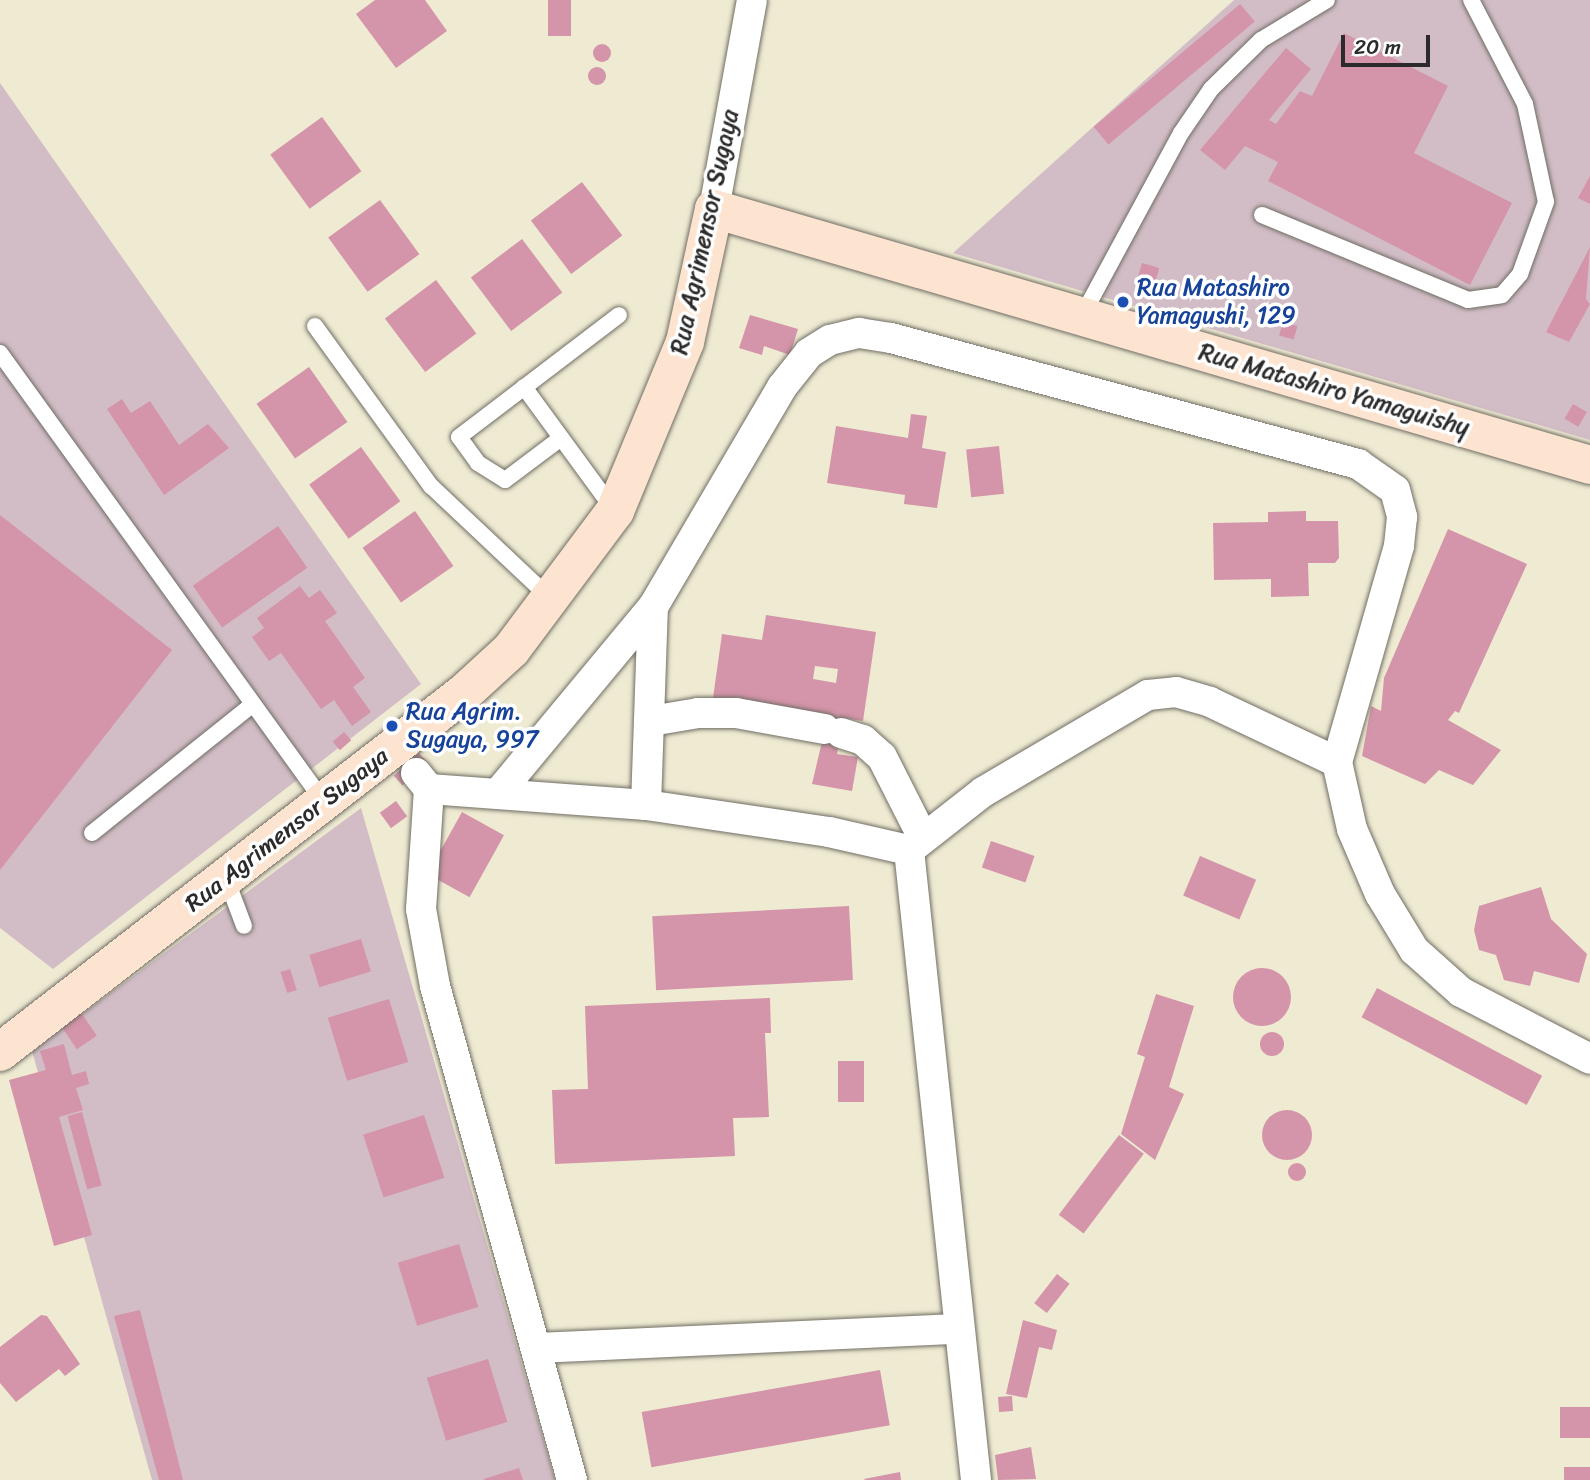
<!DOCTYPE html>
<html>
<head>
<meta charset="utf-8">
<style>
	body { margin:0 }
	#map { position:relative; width:1590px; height:1480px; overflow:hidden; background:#efead2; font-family:Sriracha,sans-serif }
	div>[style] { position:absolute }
	.industrial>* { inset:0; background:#d2bdc6 }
	.building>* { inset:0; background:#d494a9; transform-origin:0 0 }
	.round { border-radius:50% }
	.roads { filter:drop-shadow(0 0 2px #706e65) drop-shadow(0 0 2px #706e65) }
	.service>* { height:16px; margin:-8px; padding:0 8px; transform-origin:8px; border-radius:8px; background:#fff }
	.minor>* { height:30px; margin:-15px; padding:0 15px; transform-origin:15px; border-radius:15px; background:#fff }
	.secondary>* { height:38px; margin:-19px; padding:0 19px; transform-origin:19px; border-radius:19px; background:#fde4d0 }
	.dots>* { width:19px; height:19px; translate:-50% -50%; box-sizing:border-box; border:4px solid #fff; border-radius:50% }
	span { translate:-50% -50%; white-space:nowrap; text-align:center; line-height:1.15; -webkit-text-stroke:7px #fff; paint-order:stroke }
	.street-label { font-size:24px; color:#2b2b2b }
	.transit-label { font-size:24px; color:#164399 }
	.left { translate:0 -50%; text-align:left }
	.scale { position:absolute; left:1341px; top:35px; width:89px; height:32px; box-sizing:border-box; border:4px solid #2b2b2b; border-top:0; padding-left:9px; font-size:21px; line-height:24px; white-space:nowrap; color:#2b2b2b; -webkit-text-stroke:5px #fff; paint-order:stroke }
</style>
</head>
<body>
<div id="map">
	<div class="industrial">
		<i style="clip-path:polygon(1234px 0,1590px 0,1590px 440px,953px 253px)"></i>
		<i style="clip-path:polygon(0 83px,421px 684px,53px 969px,0 928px)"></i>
		<i style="clip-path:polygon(361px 808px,555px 1480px,152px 1480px,32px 1051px)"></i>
	</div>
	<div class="building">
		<i style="clip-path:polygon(375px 0,425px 0,447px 31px,396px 68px,356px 14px)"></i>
		<i style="left:548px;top:0;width:23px;height:36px"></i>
		<i style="left:1240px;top:4px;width:23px;height:191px;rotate:50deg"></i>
		<i style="clip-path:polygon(1344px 33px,1448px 86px,1414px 153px,1512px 203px,1470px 285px,1268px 181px,1278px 162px,1245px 146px,1225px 170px,1200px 150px,1286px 48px,1311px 69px,1269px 120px,1276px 124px,1300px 91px,1312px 96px)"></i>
		<i class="round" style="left:593px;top:44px;width:18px;height:18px"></i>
		<i class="round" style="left:588px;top:67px;width:18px;height:18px"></i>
		<i style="left:322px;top:117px;width:67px;height:64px;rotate:54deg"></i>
		<i style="clip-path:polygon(1590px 176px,1590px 204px,1578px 198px)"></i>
		<i style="left:582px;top:182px;width:67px;height:64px;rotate:53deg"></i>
		<i style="left:380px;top:200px;width:67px;height:64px;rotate:54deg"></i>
		<i style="left:522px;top:239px;width:67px;height:64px;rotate:53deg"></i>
		<i style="clip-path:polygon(1590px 247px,1586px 299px,1590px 304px,1569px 342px,1546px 332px)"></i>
		<i style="left:1142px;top:263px;width:18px;height:18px;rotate:16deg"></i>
		<i style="left:436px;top:280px;width:67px;height:64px;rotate:53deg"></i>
		<i style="clip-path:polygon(750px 315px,798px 329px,790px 355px,764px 346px,762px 355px,739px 348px)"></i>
		<i style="left:1283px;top:322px;width:15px;height:14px;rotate:16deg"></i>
		<i style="left:309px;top:367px;width:67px;height:64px;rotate:55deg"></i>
		<i style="clip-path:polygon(122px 399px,131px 413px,150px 401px,179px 445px,208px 424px,229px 448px,164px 495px,107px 409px)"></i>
		<i style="left:1573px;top:404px;width:16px;height:17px;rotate:30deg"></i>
		<i style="clip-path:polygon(911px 414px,927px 416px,922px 448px,946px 452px,937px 508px,904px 504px,905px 495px,827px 483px,836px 426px,908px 438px)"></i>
		<i style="left:999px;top:446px;width:48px;height:33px;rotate:84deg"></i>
		<i style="left:361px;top:447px;width:67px;height:64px;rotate:54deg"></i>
		<i style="left:415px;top:511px;width:67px;height:64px;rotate:55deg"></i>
		<i style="clip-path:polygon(1306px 511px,1306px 521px,1338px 521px,1339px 558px,1335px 563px,1308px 563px,1309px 596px,1271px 597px,1271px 579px,1214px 580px,1213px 523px,1268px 522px,1268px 512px)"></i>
		<i style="clip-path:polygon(0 515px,172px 650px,0 870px)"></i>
		<i style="left:278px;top:526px;width:51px;height:104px;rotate:55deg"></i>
		<i style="clip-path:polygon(1448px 529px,1527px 564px,1459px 713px,1455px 711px,1448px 720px,1501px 750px,1473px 785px,1439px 770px,1425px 784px,1362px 756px,1371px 706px,1381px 711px,1384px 678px)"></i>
		<i style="clip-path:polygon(300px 586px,309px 598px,320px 590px,337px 613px,325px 621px,365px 678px,353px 687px,371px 712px,352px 726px,334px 700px,321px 709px,281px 653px,269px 661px,252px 637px,264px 628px,257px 618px)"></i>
		<i style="clip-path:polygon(evenodd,766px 615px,876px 632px,863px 721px,843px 718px,837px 754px,858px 757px,852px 791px,812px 784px,825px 729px,713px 698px,722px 634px,762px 640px,766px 615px,815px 666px,838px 669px,836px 683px,813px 679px,815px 666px)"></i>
		<i style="left:344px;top:732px;width:11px;height:15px;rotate:49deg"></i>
		<i style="left:419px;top:753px;width:13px;height:34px;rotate:48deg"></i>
		<i style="left:396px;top:801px;width:19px;height:20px;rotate:54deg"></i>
		<i style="left:462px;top:812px;width:48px;height:71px;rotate:29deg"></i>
		<i style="left:991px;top:841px;width:46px;height:28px;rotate:19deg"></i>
		<i style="left:1200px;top:856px;width:61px;height:43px;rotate:23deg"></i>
		<i style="clip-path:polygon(1541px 887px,1551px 919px,1587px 954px,1579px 983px,1534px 971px,1530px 986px,1504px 980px,1496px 955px,1479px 950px,1474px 930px,1479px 906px)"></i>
		<i style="left:849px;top:906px;width:74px;height:197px;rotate:87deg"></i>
		<i style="left:361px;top:939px;width:34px;height:54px;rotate:73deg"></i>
		<i class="round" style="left:1233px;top:968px;width:58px;height:58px"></i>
		<i style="left:290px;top:969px;width:22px;height:10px;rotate:72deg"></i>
		<i style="left:1377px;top:988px;width:187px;height:33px;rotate:28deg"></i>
		<i style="clip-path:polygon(1156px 994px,1194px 1006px,1169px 1087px,1184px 1094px,1155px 1160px,1121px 1134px,1145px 1057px,1137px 1054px)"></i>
		<i style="clip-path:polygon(770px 998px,771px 1033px,765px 1033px,769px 1117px,733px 1118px,735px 1156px,555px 1164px,552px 1090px,588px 1089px,585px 1006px)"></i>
		<i style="left:389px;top:999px;width:66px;height:64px;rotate:73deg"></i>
		<i style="left:80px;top:1011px;width:30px;height:24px;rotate:56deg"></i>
		<i class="round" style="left:1260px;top:1032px;width:24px;height:24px"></i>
		<i style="clip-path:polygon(64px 1044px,72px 1075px,86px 1071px,89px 1084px,76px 1088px,83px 1110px,59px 1117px,92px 1235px,54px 1246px,9px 1080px,46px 1070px,40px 1051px)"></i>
		<i style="left:838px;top:1061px;width:26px;height:41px"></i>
		<i class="round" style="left:1262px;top:1110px;width:50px;height:50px"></i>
		<i style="left:82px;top:1112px;width:76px;height:15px;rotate:75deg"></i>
		<i style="left:424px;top:1115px;width:66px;height:64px;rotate:72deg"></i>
		<i style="left:1119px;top:1135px;width:31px;height:100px;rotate:37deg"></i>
		<i class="round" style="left:1288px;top:1163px;width:18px;height:18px"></i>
		<i style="left:459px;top:1244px;width:66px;height:64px;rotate:73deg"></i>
		<i style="left:1057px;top:1274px;width:16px;height:37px;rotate:38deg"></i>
		<i style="clip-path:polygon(140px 1310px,183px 1480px,159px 1480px,114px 1316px)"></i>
		<i style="clip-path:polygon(41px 1315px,47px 1316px,80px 1364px,65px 1376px,59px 1369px,16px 1402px,0 1383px,0 1347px)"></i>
		<i style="clip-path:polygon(1023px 1320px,1057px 1330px,1052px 1350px,1039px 1347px,1027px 1398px,1006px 1394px)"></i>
		<i style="left:488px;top:1359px;width:66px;height:64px;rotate:73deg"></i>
		<i style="left:880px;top:1370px;width:56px;height:242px;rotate:80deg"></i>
		<i style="left:1012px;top:1396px;width:15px;height:14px;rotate:86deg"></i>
		<i style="left:1590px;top:1407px;width:31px;height:30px;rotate:90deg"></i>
		<i style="clip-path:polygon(1031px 1447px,1036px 1479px,998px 1480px,995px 1455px)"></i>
		<i style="left:1590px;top:1467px;width:13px;height:26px;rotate:90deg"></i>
		<i style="clip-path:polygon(519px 1468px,523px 1480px,484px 1480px,484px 1479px)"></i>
		<i style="clip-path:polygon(900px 1472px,901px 1480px,865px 1480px,864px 1479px)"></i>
	</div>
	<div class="roads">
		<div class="service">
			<i style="left:1262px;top:215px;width:223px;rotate:22.4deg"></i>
			<i style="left:1468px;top:300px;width:34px;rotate:-8deg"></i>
			<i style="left:1502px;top:295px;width:28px;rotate:-49deg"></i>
			<i style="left:1520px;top:274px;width:77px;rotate:-70.1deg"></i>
			<i style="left:1546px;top:202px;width:100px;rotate:-102.1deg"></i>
			<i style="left:1525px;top:104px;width:117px;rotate:-117.4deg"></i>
			<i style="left:1082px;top:316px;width:208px;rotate:-61.6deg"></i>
			<i style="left:1181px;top:133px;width:53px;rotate:-55.7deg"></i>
			<i style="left:1211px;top:89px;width:70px;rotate:-44.4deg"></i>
			<i style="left:1261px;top:40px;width:77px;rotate:-31.2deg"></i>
			<i style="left:315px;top:326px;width:198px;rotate:54.1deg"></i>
			<i style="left:431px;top:486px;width:163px;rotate:43.3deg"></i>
			<i style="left:0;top:353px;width:554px;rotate:54.19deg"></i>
			<i style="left:524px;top:387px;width:152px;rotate:53.8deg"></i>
			<i style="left:561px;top:438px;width:70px;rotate:143.1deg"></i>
			<i style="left:505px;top:480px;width:32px;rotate:-148deg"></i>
			<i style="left:478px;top:463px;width:32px;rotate:-126deg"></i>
			<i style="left:459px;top:437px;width:201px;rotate:-37.3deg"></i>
			<i style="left:92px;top:833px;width:206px;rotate:-38.7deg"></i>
			<i style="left:226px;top:878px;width:51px;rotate:69.4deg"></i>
		</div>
		<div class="minor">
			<i style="left:714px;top:209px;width:212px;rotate:-79.7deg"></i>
			<i style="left:651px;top:721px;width:48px;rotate:-9.7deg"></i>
			<i style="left:698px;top:713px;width:38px"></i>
			<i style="left:736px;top:713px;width:90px;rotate:10.2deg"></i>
			<i style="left:841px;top:733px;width:23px;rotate:18deg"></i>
			<i style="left:863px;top:740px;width:25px;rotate:42deg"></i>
			<i style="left:882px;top:757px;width:89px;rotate:63.1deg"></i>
			<i style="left:416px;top:773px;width:21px;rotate:51deg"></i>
			<i style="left:429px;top:789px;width:218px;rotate:4.2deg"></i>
			<i style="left:646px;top:805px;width:185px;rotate:8.4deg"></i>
			<i style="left:829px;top:832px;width:82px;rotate:12.7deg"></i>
			<i style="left:909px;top:850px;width:634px;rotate:83.93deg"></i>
			<i style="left:429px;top:789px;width:120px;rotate:93.8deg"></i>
			<i style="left:421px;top:909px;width:78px;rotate:79.7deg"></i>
			<i style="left:435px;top:986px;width:513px;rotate:74.5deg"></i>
			<i style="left:500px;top:791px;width:239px;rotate:-50.3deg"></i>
			<i style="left:653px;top:607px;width:255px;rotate:-59.6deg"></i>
			<i style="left:782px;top:387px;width:43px;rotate:-51.5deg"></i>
			<i style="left:809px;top:353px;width:25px;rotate:-32deg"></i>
			<i style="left:830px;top:340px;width:30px;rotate:-14deg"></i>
			<i style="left:859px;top:333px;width:32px;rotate:9deg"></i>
			<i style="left:891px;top:338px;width:484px;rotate:15.1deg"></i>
			<i style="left:1358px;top:464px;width:45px;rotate:35.1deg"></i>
			<i style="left:1395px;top:490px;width:28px;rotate:75deg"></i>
			<i style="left:1402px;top:517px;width:29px;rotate:96deg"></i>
			<i style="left:1399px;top:546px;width:225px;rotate:106deg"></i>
			<i style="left:1337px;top:762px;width:69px;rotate:77.4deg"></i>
			<i style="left:1352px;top:829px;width:71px;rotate:66.7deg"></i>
			<i style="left:1380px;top:894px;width:66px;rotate:58.7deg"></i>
			<i style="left:1414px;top:950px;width:63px;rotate:41.8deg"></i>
			<i style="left:1461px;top:992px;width:145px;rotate:27.4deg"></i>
			<i style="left:646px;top:805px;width:198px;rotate:-88deg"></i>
			<i style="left:909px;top:850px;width:94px;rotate:-38.1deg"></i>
			<i style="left:983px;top:792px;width:191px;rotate:-30.5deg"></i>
			<i style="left:1148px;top:695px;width:28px;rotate:-6deg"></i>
			<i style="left:1176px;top:692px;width:35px;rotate:16deg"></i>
			<i style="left:1210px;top:702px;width:140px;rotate:25.3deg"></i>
			<i style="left:536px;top:1348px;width:423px;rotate:-2.6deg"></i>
		</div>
		<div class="secondary">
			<i style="left:0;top:1052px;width:587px;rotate:-37.73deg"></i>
			<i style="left:464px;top:693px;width:64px;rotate:-42.5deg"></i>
			<i style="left:511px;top:650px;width:174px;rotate:-53.2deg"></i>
			<i style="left:615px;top:511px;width:183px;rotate:-67.5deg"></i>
			<i style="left:685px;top:342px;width:136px;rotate:-77.7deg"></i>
			<i style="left:714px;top:209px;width:913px;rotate:16.29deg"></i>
		</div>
	</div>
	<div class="dots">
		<i style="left:1123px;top:302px;background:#1a4fb4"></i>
		<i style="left:392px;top:726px;background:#1a4fb4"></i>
	</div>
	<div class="street-label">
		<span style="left:705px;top:232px;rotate:-78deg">Rua Agrimensor Sugaya</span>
		<span style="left:1334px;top:390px;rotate:16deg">Rua Matashiro Yamaguishy</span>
		<span style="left:287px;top:830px;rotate:-38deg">Rua Agrimensor Sugaya</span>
	</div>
	<div class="transit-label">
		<span class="left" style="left:1137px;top:302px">Rua Matashiro<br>Yamagushi, 129</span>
		<span class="left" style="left:406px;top:726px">Rua Agrim.<br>Sugaya, 997</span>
	</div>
	<div class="scale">20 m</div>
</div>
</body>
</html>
